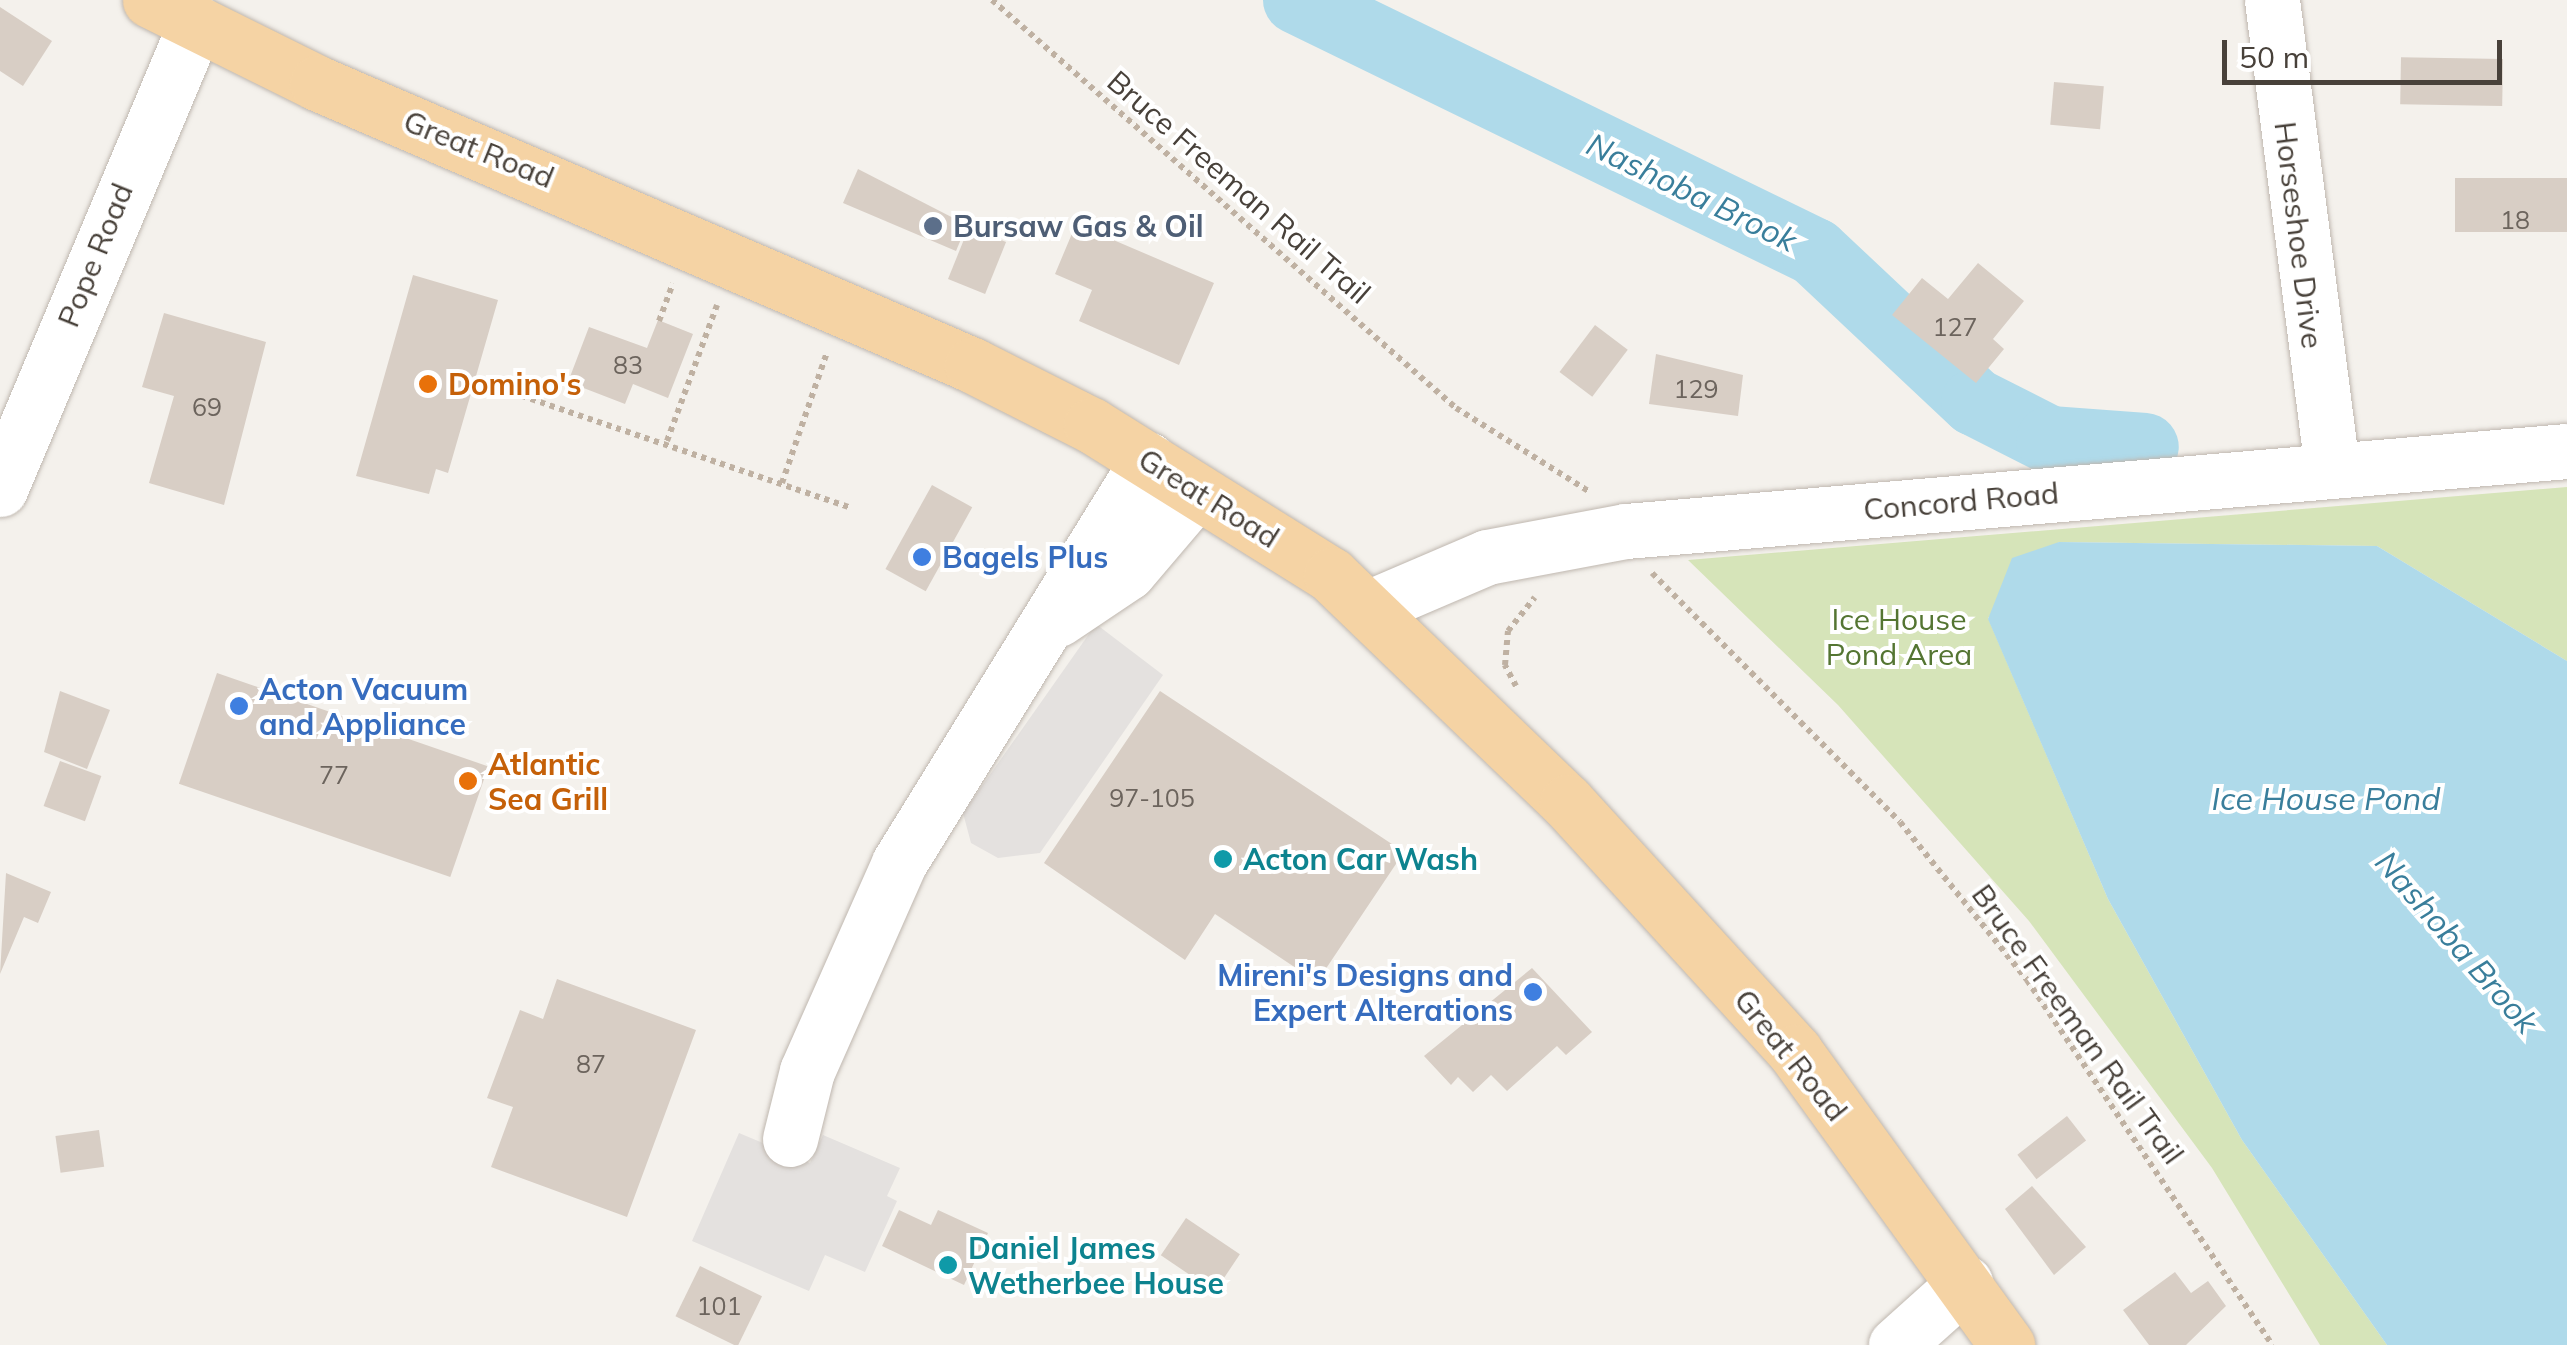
<!DOCTYPE html>
<html>
<head>
<meta charset="utf-8">
<style>
	body { margin:0 }
	#map { position:relative; width:2567px; height:1345px; overflow:hidden; background:#f4f1ec; font-family:Mulish,sans-serif }
	div>[style] { position:absolute }
	.green>* { inset:0; background:#d6e4b9 }
	.parking>* { inset:0; background:#e4e1df }
	.water>* { inset:0; background:#afdaea }
	.river>* { height:68px; margin:-34px; padding:0 34px; transform-origin:34px; border-radius:34px; background:#afdaea }
	.building>* { inset:0; background:#d8cec5; transform-origin:0 0 }
	.path>* { height:6px; margin-top:-3px; transform-origin:0; background:repeating-linear-gradient(90deg,#bfb1a2 0 5px,transparent 0 10px) }
	.roads { filter:drop-shadow(0 0 2px #bfb7af) drop-shadow(0 0 2px #bfb7af) }
	.minor>* { height:55px; margin:-27.5px; padding:0 27.5px; transform-origin:27.5px; border-radius:27.5px; background:#fff }
	.major>* { height:55px; margin:-27.5px; padding:0 27.5px; transform-origin:27.5px; border-radius:27.5px; background:#f5d3a4 }
	.dots>* { width:28px; height:28px; translate:-50% -50%; box-sizing:border-box; border:5px solid #fff; border-radius:50% }
	span { translate:-50% -50%; white-space:nowrap; text-align:center; line-height:1.15; -webkit-text-stroke:8px #fff; paint-order:stroke }
	.number-label { font-size:25px; color:#6c645d }
	.number-label span { -webkit-text-stroke-width:0 }
	.street-label { font-size:30px; color:#48413a }
	.service-label { font-size:30px; color:#4e5e75; font-weight:700 }
	.left { translate:0 -50%; text-align:left }
	.food-label { font-size:30px; color:#c56008; font-weight:700 }
	.shop-label { font-size:30px; color:#366cbe; font-weight:700 }
	.right { translate:-100% -50%; text-align:right }
	.park-label { font-size:30px; color:#547532 }
	.culture-label { font-size:30px; color:#0d838f; font-weight:700 }
	.water-label { font-size:32px; color:#397e9b; font-style:italic }
	.scale { position:absolute; left:2222px; top:40px; width:280px; height:45px; box-sizing:border-box; border:5px solid #48413a; border-top:0; padding-left:12px; font-size:30px; line-height:35px; white-space:nowrap; color:#48413a; -webkit-text-stroke:8px #fff; paint-order:stroke }
</style>
</head>
<body>
<div id="map">
	<div class="green">
		<i style="clip-path:polygon(2567px 487px,2567px 661px,2377px 546px,2059px 542px,1988px 618px,2108px 899px,2242px 1140px,2387px 1345px,2320px 1345px,2212px 1168px,2029px 921px,1838px 705px,1688px 560px)"></i>
	</div>
	<div class="parking">
		<i style="clip-path:polygon(1096px 624px,1163px 675px,1040px 853px,998px 858px,971px 843px,963px 813px)"></i>
		<i style="clip-path:polygon(739px 1133px,810px 1163px,823px 1135px,900px 1168px,887px 1196px,897px 1201px,865px 1272px,825px 1255px,809px 1291px,692px 1241px)"></i>
	</div>
	<div class="water">
		<i style="clip-path:polygon(2059px 542px,2377px 546px,2567px 661px,2567px 1345px,2387px 1345px,2242px 1140px,2108px 899px,1988px 619px,2012px 558px)"></i>
	</div>
	<div class="river">
		<i style="left:1297px;top:0;width:576px;rotate:25.94deg"></i>
		<i style="left:1815px;top:252px;width:219px;rotate:43.2deg"></i>
		<i style="left:1975px;top:402px;width:84px;rotate:26.9deg"></i>
		<i style="left:2050px;top:440px;width:95px;rotate:4.2deg"></i>
	</div>
	<div class="building">
		<i style="clip-path:polygon(0 7px,52px 41px,23px 86px,0 71px)"></i>
		<i style="left:2503px;top:59px;width:47px;height:102px;rotate:91deg"></i>
		<i style="left:2054px;top:82px;width:50px;height:43px;rotate:5deg"></i>
		<i style="clip-path:polygon(858px 169px,967px 225px,956px 251px,843px 203px)"></i>
		<i style="left:2567px;top:178px;width:54px;height:112px;rotate:90deg"></i>
		<i style="clip-path:polygon(1076px 224px,1214px 283px,1179px 365px,1079px 321px,1092px 290px,1055px 274px)"></i>
		<i style="left:969px;top:227px;width:40px;height:56px;rotate:22deg"></i>
		<i style="clip-path:polygon(1978px 263px,2024px 301px,1993px 339px,2004px 349px,1976px 383px,1892px 315px,1922px 278px,1948px 299px)"></i>
		<i style="clip-path:polygon(413px 275px,498px 300px,448px 473px,436px 469px,429px 494px,356px 476px)"></i>
		<i style="clip-path:polygon(164px 313px,266px 342px,224px 505px,149px 483px,174px 396px,142px 387px)"></i>
		<i style="clip-path:polygon(658px 320px,693px 334px,668px 398px,633px 384px,625px 404px,568px 382px,589px 327px,647px 348px)"></i>
		<i style="left:1595px;top:325px;width:41px;height:59px;rotate:37deg"></i>
		<i style="clip-path:polygon(1656px 354px,1743px 375px,1738px 416px,1649px 404px)"></i>
		<i style="left:932px;top:485px;width:46px;height:96px;rotate:29deg"></i>
		<i style="left:217px;top:673px;width:287px;height:117px;rotate:19deg"></i>
		<i style="clip-path:polygon(60px 691px,110px 710px,87px 769px,44px 752px)"></i>
		<i style="clip-path:polygon(1160px 691px,1404px 852px,1317px 982px,1215px 914px,1185px 960px,1044px 863px)"></i>
		<i style="left:60px;top:761px;width:44px;height:48px;rotate:20deg"></i>
		<i style="clip-path:polygon(6px 873px,51px 892px,38px 923px,24px 917px,0 974px)"></i>
		<i style="clip-path:polygon(1532px 968px,1592px 1032px,1566px 1055px,1557px 1046px,1507px 1091px,1491px 1075px,1473px 1092px,1458px 1077px,1451px 1085px,1424px 1056px)"></i>
		<i style="clip-path:polygon(557px 979px,696px 1030px,627px 1217px,491px 1167px,513px 1107px,487px 1098px,520px 1010px,543px 1019px)"></i>
		<i style="left:2067px;top:1116px;width:31px;height:63px;rotate:52deg"></i>
		<i style="left:99px;top:1130px;width:37px;height:44px;rotate:82deg"></i>
		<i style="clip-path:polygon(2032px 1186px,2086px 1247px,2054px 1275px,2005px 1209px)"></i>
		<i style="clip-path:polygon(899px 1210px,931px 1225px,938px 1210px,988px 1233px,964px 1285px,882px 1246px)"></i>
		<i style="left:1186px;top:1218px;width:65px;height:45px;rotate:34deg"></i>
		<i style="left:700px;top:1266px;width:69px;height:56px;rotate:26deg"></i>
		<i style="clip-path:polygon(2175px 1272px,2191px 1293px,2208px 1281px,2226px 1306px,2186px 1345px,2149px 1345px,2123px 1310px)"></i>
	</div>
	<div class="path">
		<i style="left:992px;top:0;width:618px;rotate:41.33deg"></i>
		<i style="left:1456px;top:408px;width:158px;rotate:32.1deg"></i>
		<i style="left:659px;top:321px;width:40px;rotate:-69.8deg"></i>
		<i style="left:493px;top:386px;width:376px;rotate:18.8deg"></i>
		<i style="left:667px;top:441px;width:145px;rotate:-69.8deg"></i>
		<i style="left:782px;top:483px;width:139px;rotate:-71deg"></i>
		<i style="left:1652px;top:573px;width:351px;rotate:45.1deg"></i>
		<i style="left:1900px;top:822px;width:203px;rotate:51.2deg"></i>
		<i style="left:2027px;top:980px;width:440px;rotate:56.1deg"></i>
		<i style="left:1516px;top:686px;width:24px;rotate:-118deg"></i>
		<i style="left:1505px;top:665px;width:34px;rotate:-85deg"></i>
		<i style="left:1508px;top:631px;width:43px;rotate:-51.5deg"></i>
	</div>
	<div class="roads">
		<div class="minor">
			<i style="left:2272px;top:0;width:474px;rotate:82.7deg"></i>
			<i style="left:0;top:489px;width:506px;rotate:-67.19deg"></i>
			<i style="left:1368px;top:608px;width:129px;rotate:-23.2deg"></i>
			<i style="left:1487px;top:557px;width:141px;rotate:-10.6deg"></i>
			<i style="left:1626px;top:531px;width:944px;rotate:-4.86deg"></i>
			<i style="left:1058px;top:619px;width:84px;rotate:-33.9deg"></i>
			<i style="left:1128px;top:572px;width:105px;rotate:-49.6deg"></i>
			<i style="left:790px;top:1139px;width:70px;rotate:-76deg"></i>
			<i style="left:807px;top:1071px;width:227px;rotate:-66.1deg"></i>
			<i style="left:899px;top:863px;width:474px;rotate:-58.3deg"></i>
			<i style="left:1896px;top:1345px;width:93px;rotate:-41.9deg"></i>
		</div>
		<div class="major">
			<i style="left:150px;top:0;width:186px;rotate:26.4deg"></i>
			<i style="left:317px;top:83px;width:713px;rotate:23.29deg"></i>
			<i style="left:972px;top:365px;width:133px;rotate:26.8deg"></i>
			<i style="left:1091px;top:425px;width:283px;rotate:32deg"></i>
			<i style="left:1331px;top:575px;width:327px;rotate:43.9deg"></i>
			<i style="left:1567px;top:802px;width:338px;rotate:47.6deg"></i>
			<i style="left:1795px;top:1052px;width:362px;rotate:54.1deg"></i>
		</div>
	</div>
	<div class="dots">
		<i style="left:933px;top:226px;background:#5c6f8a"></i>
		<i style="left:428px;top:384px;background:#e8710a"></i>
		<i style="left:922px;top:557px;background:#3f7fe0"></i>
		<i style="left:239px;top:706px;background:#3f7fe0"></i>
		<i style="left:468px;top:781px;background:#e8710a"></i>
		<i style="left:1223px;top:859px;background:#0f9aa8"></i>
		<i style="left:1533px;top:992px;background:#3f7fe0"></i>
		<i style="left:948px;top:1265px;background:#0f9aa8"></i>
	</div>
	<div class="number-label">
		<span style="left:2515px;top:220px">18</span>
		<span style="left:1955px;top:327px">127</span>
		<span style="left:628px;top:365px">83</span>
		<span style="left:1696px;top:389px">129</span>
		<span style="left:207px;top:407px">69</span>
		<span style="left:334px;top:775px">77</span>
		<span style="left:1152px;top:798px">97-105</span>
		<span style="left:591px;top:1064px">87</span>
		<span style="left:719px;top:1306px">101</span>
	</div>
	<div class="street-label">
		<span style="left:479px;top:149px;rotate:22deg">Great Road</span>
		<span style="left:1239px;top:187px;rotate:41deg">Bruce Freeman Rail Trail</span>
		<span style="left:2299px;top:235px;rotate:83deg">Horseshoe Drive</span>
		<span style="left:95px;top:255px;rotate:-68deg">Pope Road</span>
		<span style="left:1209px;top:498px;rotate:32deg">Great Road</span>
		<span style="left:1961px;top:501px;rotate:-5deg">Concord Road</span>
		<span style="left:2078px;top:1024px;rotate:54deg">Bruce Freeman Rail Trail</span>
		<span style="left:1791px;top:1055px;rotate:51deg">Great Road</span>
	</div>
	<div class="service-label">
		<span class="left" style="left:953px;top:226px">Bursaw Gas &amp; Oil</span>
	</div>
	<div class="food-label">
		<span class="left" style="left:448px;top:384px">Domino's</span>
		<span class="left" style="left:488px;top:781px">Atlantic<br>Sea Grill</span>
	</div>
	<div class="shop-label">
		<span class="left" style="left:942px;top:557px">Bagels Plus</span>
		<span class="left" style="left:259px;top:706px">Acton Vacuum<br>and Appliance</span>
		<span class="right" style="left:1513px;top:992px">Mireni's Designs and<br>Expert Alterations</span>
	</div>
	<div class="park-label">
		<span style="left:1899px;top:636px">Ice House<br>Pond Area</span>
	</div>
	<div class="culture-label">
		<span class="left" style="left:1243px;top:859px">Acton Car Wash</span>
		<span class="left" style="left:968px;top:1265px">Daniel James<br>Wetherbee House</span>
	</div>
	<div class="water-label">
		<span style="left:1692px;top:192px;rotate:26deg">Nashoba Brook</span>
		<span style="left:2326px;top:798px">Ice House Pond</span>
		<span style="left:2457px;top:942px;rotate:49deg">Nashoba Brook</span>
	</div>
	<div class="scale">50 m</div>
</div>
</body>
</html>
